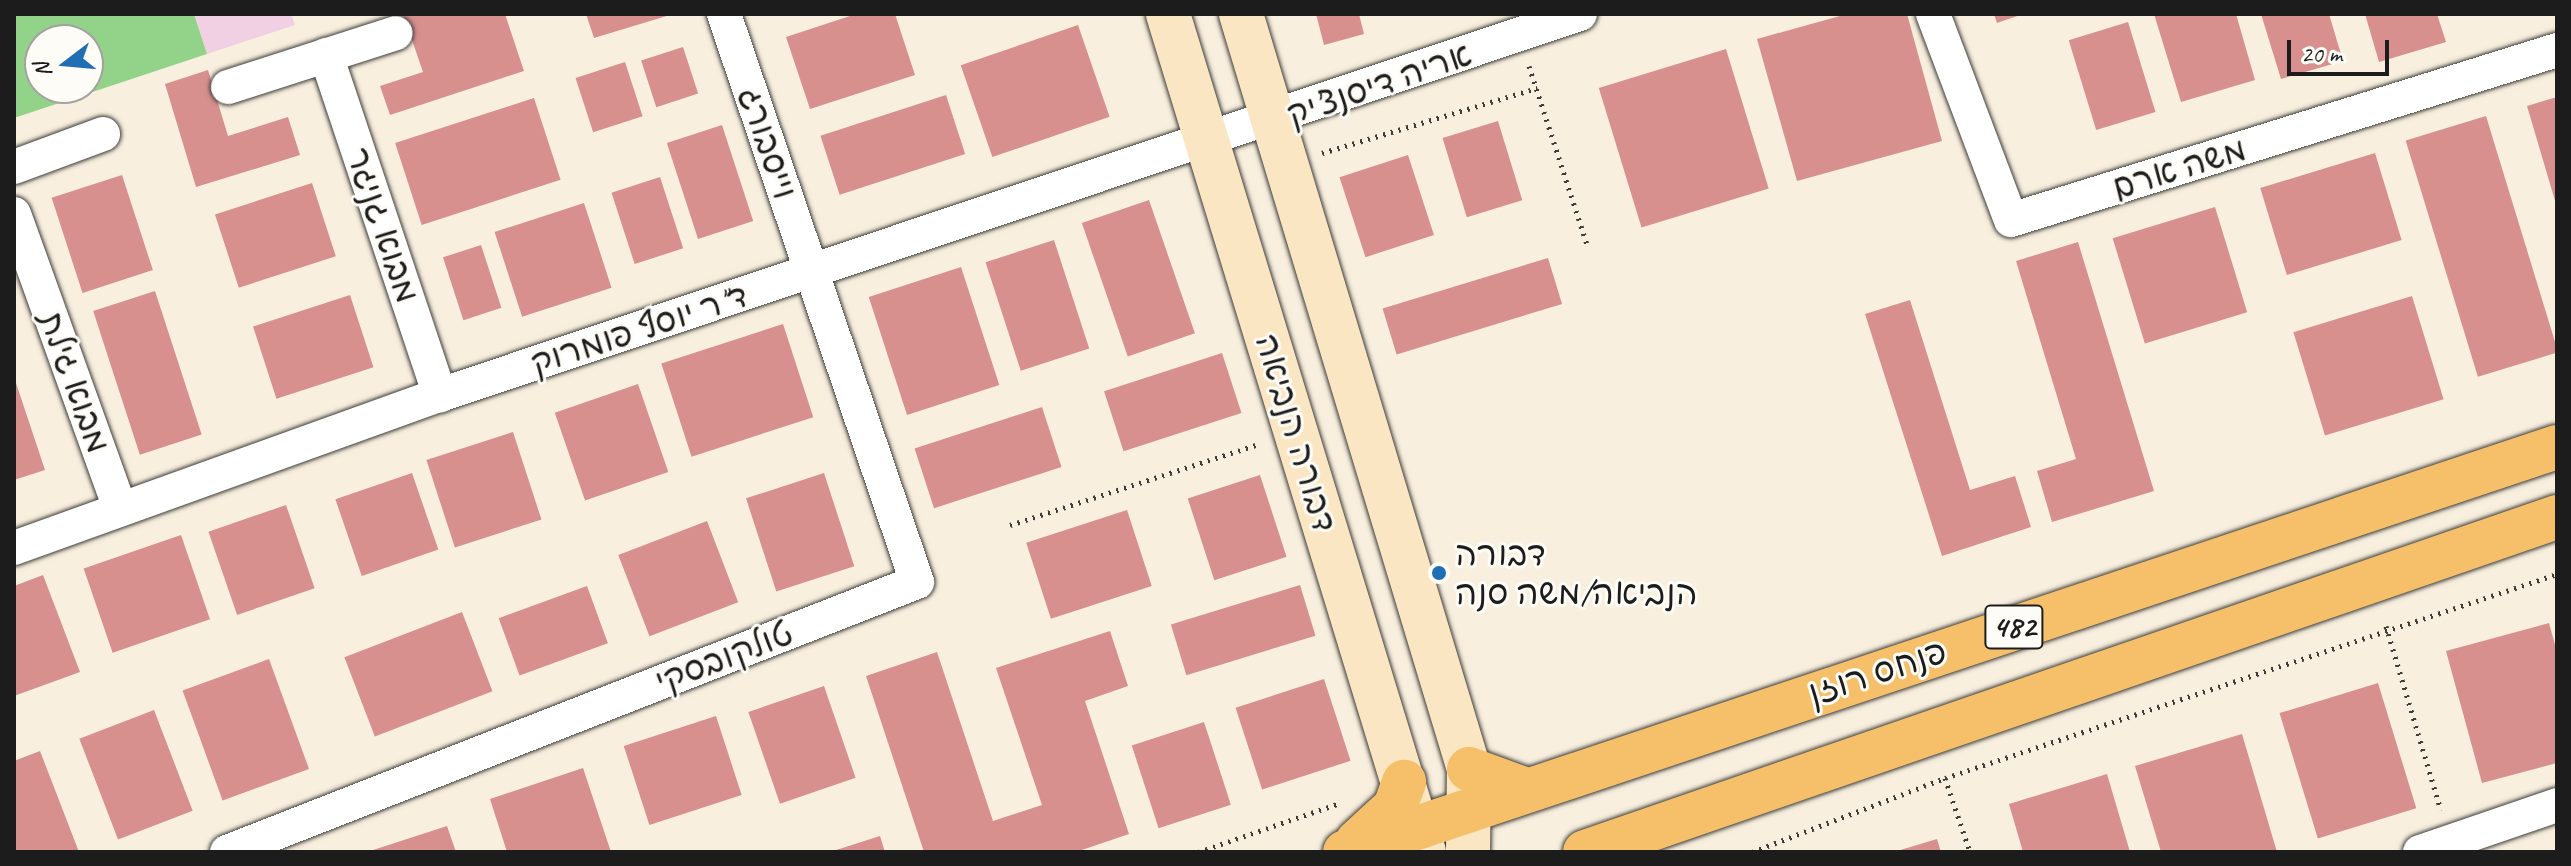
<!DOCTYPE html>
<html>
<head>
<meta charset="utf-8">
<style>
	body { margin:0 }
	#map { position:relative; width:2571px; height:866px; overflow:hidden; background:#f8efde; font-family:Caveat,"Playpen Sans Hebrew",sans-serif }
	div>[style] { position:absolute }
	.built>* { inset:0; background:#f1d0e3 }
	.green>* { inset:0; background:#93d389 }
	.building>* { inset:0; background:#d7908e; transform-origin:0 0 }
	.path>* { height:5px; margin-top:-2.5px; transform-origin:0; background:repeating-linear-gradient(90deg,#3d3c39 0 2px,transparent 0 8px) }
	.roads { filter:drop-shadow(0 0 2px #3d3c39) drop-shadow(0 0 2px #3d3c39) }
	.street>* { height:34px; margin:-17px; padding:0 17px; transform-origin:17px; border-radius:17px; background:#fff }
	.secondary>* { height:44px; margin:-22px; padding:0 22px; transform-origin:22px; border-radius:22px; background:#fbe6c4 }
	.primary>* { height:44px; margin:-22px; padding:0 22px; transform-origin:22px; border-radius:22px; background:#f6c06b }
	.dots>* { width:22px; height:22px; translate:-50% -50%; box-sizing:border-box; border:4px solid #fdfcf7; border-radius:50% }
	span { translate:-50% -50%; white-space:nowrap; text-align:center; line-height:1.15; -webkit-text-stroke:6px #fdfcf7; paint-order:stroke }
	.shield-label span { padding:2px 6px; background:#fdfcf7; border:2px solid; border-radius:6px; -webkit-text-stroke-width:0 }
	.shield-label { font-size:32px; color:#1c1c1c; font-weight:700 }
	.street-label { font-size:34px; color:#1c1c1c }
	.poi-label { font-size:34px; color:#1c1c1c }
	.left { translate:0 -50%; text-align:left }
	.frame { position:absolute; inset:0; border:16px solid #1c1c1c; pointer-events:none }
	.north { position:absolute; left:24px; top:24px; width:80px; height:80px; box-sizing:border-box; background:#fdfcf7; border:2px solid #a3a29f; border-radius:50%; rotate:254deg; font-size:22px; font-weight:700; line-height:32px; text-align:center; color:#1c1c1c }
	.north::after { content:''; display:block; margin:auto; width:28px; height:36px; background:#1f6fb2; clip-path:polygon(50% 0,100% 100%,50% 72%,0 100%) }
	.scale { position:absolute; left:2287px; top:40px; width:102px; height:36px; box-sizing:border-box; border:4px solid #1c1c1c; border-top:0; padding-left:10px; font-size:24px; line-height:28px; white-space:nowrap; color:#1c1c1c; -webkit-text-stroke:6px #fdfcf7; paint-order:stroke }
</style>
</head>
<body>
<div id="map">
	<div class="built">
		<i style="clip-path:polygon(194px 14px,291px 14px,295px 25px,207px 54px)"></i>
	</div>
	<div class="green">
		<i style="clip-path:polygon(evenodd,14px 14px,194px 14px,207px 54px,14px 118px,14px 14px,40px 40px,88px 40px,88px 88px,40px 88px,40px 40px)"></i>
	</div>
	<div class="building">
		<i style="clip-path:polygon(403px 14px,505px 14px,524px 71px,390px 115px,380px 86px,423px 72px)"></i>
		<i style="clip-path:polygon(586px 14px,670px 14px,670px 15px,594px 38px)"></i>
		<i style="clip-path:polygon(856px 14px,895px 14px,915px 75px,810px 109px,786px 37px)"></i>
		<i style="clip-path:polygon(1316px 14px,1359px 14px,1364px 34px,1324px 45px)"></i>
		<i style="clip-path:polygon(1847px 14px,1907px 14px,1942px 141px,1797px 181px,1757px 39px)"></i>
		<i style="clip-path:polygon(1994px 14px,2023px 14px,1997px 23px)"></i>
		<i style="clip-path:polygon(2154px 14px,2236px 14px,2255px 80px,2181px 102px)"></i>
		<i style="clip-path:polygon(2261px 14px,2329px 14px,2343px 61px,2281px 79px)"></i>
		<i style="clip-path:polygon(2365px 14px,2437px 14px,2446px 42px,2379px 62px)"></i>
		<i style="left:2128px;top:22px;width:94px;height:62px;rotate:73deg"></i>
		<i style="left:1078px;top:25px;width:97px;height:124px;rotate:71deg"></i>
		<i style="left:683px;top:47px;width:49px;height:44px;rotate:72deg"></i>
		<i style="left:1726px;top:49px;width:146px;height:133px;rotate:73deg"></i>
		<i style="left:625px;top:62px;width:57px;height:52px;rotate:72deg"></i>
		<i style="clip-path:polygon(208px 70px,228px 136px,288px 117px,300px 155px,196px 187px,165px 84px)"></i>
		<i style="left:946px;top:95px;width:62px;height:132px;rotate:72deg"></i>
		<i style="clip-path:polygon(2557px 97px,2557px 204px,2556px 204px,2527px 106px)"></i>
		<i style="left:534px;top:98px;width:86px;height:146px;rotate:72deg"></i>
		<i style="left:2486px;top:116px;width:247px;height:84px;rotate:73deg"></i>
		<i style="left:1498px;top:121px;width:83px;height:58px;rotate:73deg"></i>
		<i style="left:722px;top:125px;width:101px;height:58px;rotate:72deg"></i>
		<i style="left:2375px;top:153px;width:91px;height:120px;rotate:73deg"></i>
		<i style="left:1408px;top:155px;width:84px;height:72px;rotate:72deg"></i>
		<i style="left:122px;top:175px;width:100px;height:74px;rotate:72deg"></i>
		<i style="left:660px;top:177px;width:75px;height:51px;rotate:72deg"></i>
		<i style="left:312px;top:183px;width:77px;height:102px;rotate:72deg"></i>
		<i style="left:1149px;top:200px;width:141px;height:71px;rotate:71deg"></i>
		<i style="left:584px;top:203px;width:89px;height:94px;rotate:72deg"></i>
		<i style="left:2215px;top:207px;width:110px;height:107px;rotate:73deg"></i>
		<i style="left:1054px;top:240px;width:114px;height:72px;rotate:72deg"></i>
		<i style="clip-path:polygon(2078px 242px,2154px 491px,2052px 522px,2037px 471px,2076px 459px,2016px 261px)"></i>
		<i style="left:481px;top:245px;width:66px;height:40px;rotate:72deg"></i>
		<i style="left:1548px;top:258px;width:48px;height:173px;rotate:73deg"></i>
		<i style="left:961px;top:267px;width:124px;height:97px;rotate:72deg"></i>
		<i style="left:155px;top:291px;width:151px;height:65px;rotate:72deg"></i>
		<i style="left:350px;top:295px;width:76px;height:102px;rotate:72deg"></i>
		<i style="left:2412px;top:296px;width:108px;height:124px;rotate:73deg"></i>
		<i style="clip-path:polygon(1910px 300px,1970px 490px,2015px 476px,2031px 527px,1942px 556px,1865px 314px)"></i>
		<i style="left:783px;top:324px;width:98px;height:128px;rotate:72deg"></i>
		<i style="left:1222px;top:353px;width:63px;height:124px;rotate:72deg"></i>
		<i style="clip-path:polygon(14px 377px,45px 470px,14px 480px)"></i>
		<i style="left:638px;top:384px;width:93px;height:88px;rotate:71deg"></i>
		<i style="left:1042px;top:407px;width:63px;height:134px;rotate:72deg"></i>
		<i style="left:513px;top:432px;width:92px;height:91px;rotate:72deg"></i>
		<i style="left:412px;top:473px;width:81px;height:81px;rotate:71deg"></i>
		<i style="left:824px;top:473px;width:98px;height:82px;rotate:72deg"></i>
		<i style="left:1260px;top:475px;width:86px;height:76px;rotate:72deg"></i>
		<i style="left:286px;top:505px;width:88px;height:82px;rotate:71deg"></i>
		<i style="left:1127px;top:510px;width:80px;height:106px;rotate:72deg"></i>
		<i style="left:707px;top:521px;width:87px;height:95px;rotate:69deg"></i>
		<i style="left:181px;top:535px;width:89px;height:103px;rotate:71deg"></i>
		<i style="clip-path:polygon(43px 575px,80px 672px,14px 696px,14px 586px)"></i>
		<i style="left:1300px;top:585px;width:53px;height:135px;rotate:73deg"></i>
		<i style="left:587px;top:586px;width:61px;height:94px;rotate:70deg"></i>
		<i style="left:462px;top:612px;width:85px;height:126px;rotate:69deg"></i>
		<i style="clip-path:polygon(2549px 623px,2557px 652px,2557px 763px,2482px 783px,2446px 651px)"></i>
		<i style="clip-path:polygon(1110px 631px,1128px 686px,1085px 701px,1129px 834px,1076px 852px,924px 852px,866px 676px,937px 652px,993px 821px,1042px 805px,996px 668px)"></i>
		<i style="left:269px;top:659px;width:117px;height:92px;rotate:70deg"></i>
		<i style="left:1324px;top:679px;width:86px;height:93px;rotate:72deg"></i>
		<i style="left:2378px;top:683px;width:131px;height:103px;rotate:73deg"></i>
		<i style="left:824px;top:686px;width:97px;height:80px;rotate:71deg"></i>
		<i style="left:154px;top:710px;width:108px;height:80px;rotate:69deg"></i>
		<i style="left:716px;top:716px;width:83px;height:97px;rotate:72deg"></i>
		<i style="left:1204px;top:722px;width:87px;height:76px;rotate:72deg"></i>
		<i style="clip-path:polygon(2242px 734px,2277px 852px,2161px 852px,2135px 766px)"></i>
		<i style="clip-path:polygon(40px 751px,79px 852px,16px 852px,14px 761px)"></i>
		<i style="clip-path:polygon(583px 768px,611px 852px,507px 852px,490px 799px)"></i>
		<i style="clip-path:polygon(2107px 774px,2130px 852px,2023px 852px,2009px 804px)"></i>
		<i style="clip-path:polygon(447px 826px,456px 852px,370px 852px,370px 851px)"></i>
		<i style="clip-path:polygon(880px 836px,885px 852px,833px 852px,833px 851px)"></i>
		<i style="clip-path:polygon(1937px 839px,1941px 852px,1897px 852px,1897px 851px)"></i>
	</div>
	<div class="path">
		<i style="left:1529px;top:66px;width:187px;rotate:72deg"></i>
		<i style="left:1322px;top:153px;width:225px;rotate:-16.8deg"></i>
		<i style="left:1010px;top:525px;width:263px;rotate:-18deg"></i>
		<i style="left:2386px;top:626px;width:192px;rotate:73.4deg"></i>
		<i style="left:1945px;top:778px;width:78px;rotate:71.3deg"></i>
		<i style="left:1198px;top:852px;width:150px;rotate:-19deg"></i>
		<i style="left:1752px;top:852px;width:207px;rotate:-21deg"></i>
		<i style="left:1945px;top:778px;width:645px;rotate:-18.43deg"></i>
	</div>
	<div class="roads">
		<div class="street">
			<i style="left:1933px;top:14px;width:220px;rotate:69.3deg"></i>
			<i style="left:2011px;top:220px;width:572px;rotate:-17.29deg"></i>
			<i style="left:326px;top:55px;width:359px;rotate:71.5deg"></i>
			<i style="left:228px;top:87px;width:176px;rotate:-17.8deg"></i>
			<i style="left:14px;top:167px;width:95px;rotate:-20.3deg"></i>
			<i style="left:14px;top:214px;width:309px;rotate:70.2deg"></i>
			<i style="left:14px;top:548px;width:453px;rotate:-19.8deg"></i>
			<i style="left:440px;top:395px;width:1202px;rotate:-18.48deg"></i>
			<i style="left:227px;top:852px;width:741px;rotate:-21.37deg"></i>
			<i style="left:917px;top:582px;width:600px;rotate:-108.77deg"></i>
			<i style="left:2420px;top:852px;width:145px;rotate:-18.9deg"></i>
		</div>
		<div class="secondary">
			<i style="left:1168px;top:14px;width:876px;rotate:73.01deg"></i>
			<i style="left:1241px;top:14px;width:789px;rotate:73.2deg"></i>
			<i style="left:1469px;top:769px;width:83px;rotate:90.7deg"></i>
		</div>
		<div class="primary">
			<i style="left:1469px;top:769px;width:59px;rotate:20deg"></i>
			<i style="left:1357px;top:842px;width:52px;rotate:-42.6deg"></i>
			<i style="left:1395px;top:807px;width:27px;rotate:-70deg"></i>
			<i style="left:1345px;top:852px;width:1278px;rotate:-18.48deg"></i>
			<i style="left:1585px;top:852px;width:1028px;rotate:-19.02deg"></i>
		</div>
	</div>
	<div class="dots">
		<i style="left:1439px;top:573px;background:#1f6fb2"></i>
	</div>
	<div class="shield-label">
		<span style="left:2014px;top:627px">482</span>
	</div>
	<div class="street-label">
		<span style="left:1379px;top:84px;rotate:-19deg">אריה דיסנצ'יק</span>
		<span style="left:768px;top:143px;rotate:71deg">וייסבורג</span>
		<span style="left:2179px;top:168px;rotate:-17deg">משה ארם</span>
		<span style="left:383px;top:225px;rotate:71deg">מבוא גניגר</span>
		<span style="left:639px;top:329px;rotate:-18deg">ד"ר יוסף פומרוק</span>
		<span style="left:75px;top:382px;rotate:70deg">מבוא גילת</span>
		<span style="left:1296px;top:433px;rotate:73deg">דבורה הנביאה</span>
		<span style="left:724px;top:657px;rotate:-21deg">טולקובסקי</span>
		<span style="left:1877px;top:672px;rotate:-18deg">פנחס רוזן</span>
	</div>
	<div class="poi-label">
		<span class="left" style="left:1455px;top:573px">דבורה<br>הנביאה/משה סנה</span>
	</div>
	<div class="frame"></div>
	<div class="north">N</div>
	<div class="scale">20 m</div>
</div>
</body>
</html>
